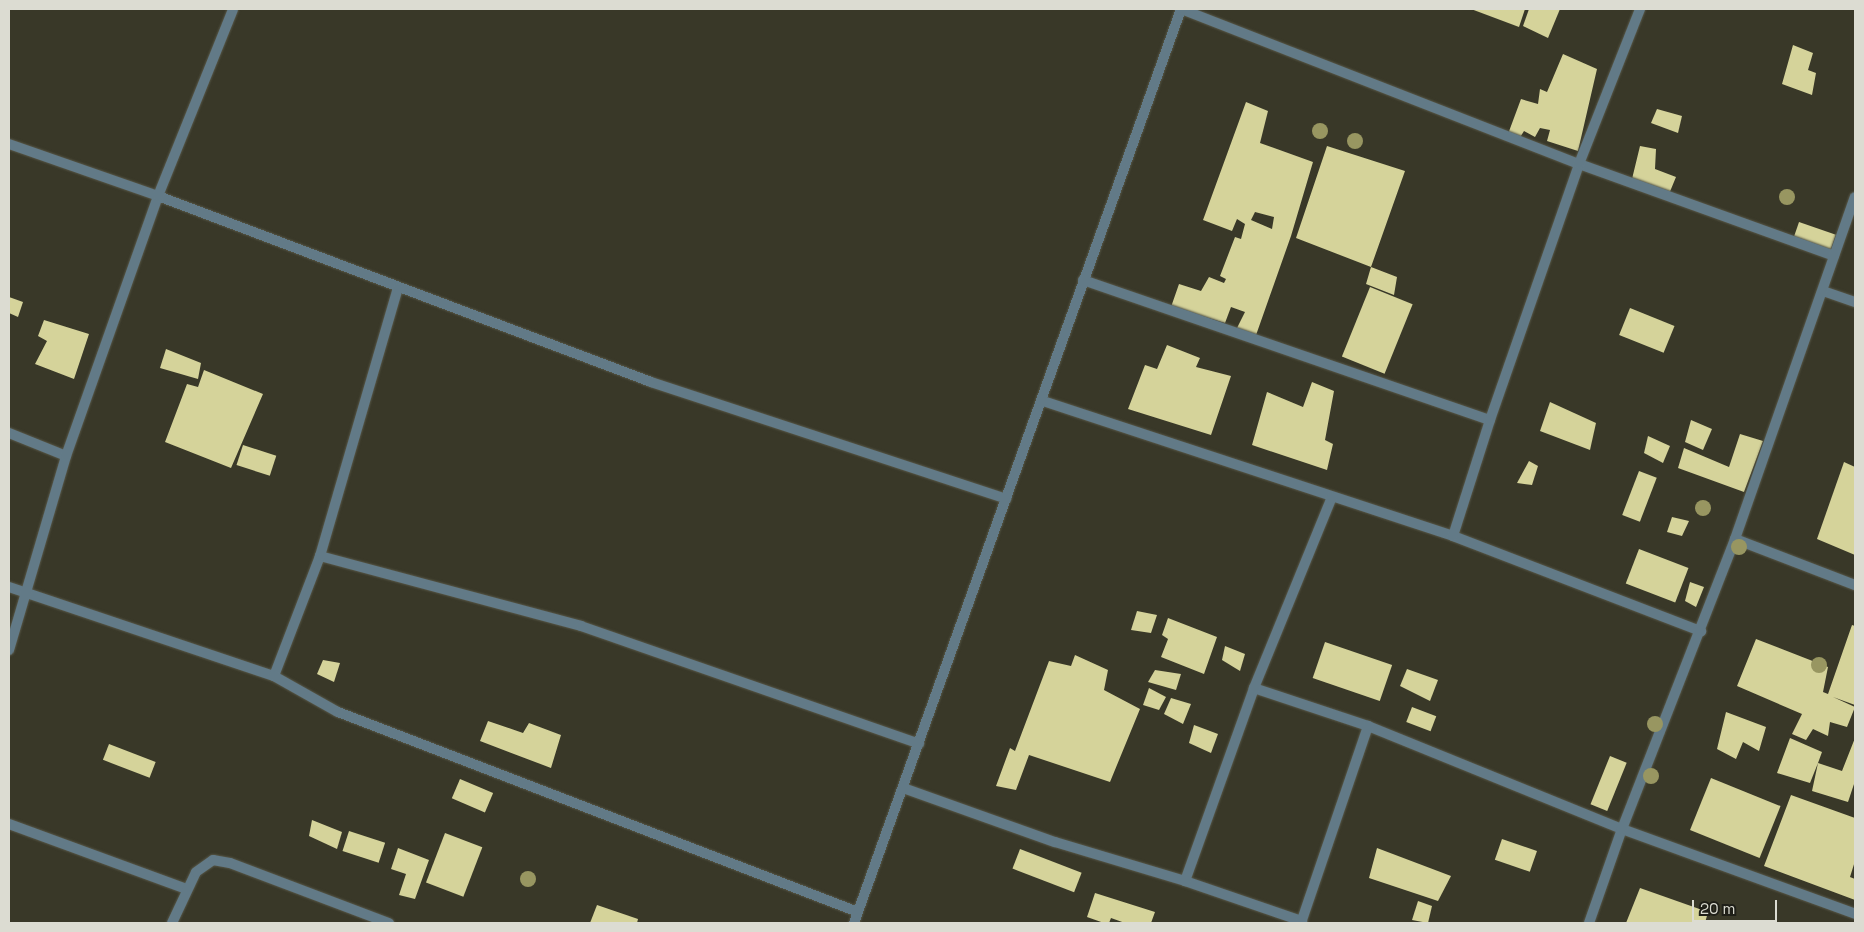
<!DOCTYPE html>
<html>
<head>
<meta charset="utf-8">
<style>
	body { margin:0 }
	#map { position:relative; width:1864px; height:932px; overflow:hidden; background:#393828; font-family:"Space Grotesk",sans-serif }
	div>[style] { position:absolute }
	.building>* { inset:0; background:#d5d39a; transform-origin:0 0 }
	.roads { filter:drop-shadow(0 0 1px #565647) drop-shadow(0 0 1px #565647) }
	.minor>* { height:10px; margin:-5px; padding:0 5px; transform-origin:5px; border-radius:5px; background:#627a87 }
	.tertiary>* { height:10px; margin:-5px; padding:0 5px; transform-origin:5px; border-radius:5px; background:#627a87 }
	.trees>* { width:16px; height:16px; margin:-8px; border-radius:50%; background:#989661 }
	span { translate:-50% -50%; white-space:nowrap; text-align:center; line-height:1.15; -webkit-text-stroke:5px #1f1f18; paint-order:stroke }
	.frame { position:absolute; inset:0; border:10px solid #dcdcd2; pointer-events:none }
	.scale { position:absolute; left:1692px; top:900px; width:85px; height:22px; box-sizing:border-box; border:2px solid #dcdcd2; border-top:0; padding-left:6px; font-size:15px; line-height:18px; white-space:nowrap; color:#dcdcd2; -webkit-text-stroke:4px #1f1f18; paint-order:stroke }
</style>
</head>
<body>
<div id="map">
	<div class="building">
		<i style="clip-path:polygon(1471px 9px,1525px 9px,1519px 27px)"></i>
		<i style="clip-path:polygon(1529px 9px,1560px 9px,1548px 38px,1523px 26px)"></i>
		<i style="clip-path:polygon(1793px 45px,1813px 53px,1808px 70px,1816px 73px,1812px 95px,1782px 84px)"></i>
		<i style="clip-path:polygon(1563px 54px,1597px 69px,1578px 151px,1547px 141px,1550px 130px,1540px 128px,1535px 137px,1524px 131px,1519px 139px,1508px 134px,1521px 99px,1538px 104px,1540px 89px,1547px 92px)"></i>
		<i style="clip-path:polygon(evenodd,1246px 102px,1268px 111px,1260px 143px,1313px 162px,1291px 236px,1255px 338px,1237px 328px,1245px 312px,1231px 307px,1225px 323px,1171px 307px,1179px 284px,1201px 291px,1209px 277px,1224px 283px,1226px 279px,1220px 276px,1235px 237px,1241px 239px,1245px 224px,1237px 219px,1232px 231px,1203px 220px,1246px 102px,1255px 212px,1274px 217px,1272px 229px,1251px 220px,1255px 212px)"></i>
		<i style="clip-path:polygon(1657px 109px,1682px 116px,1678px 133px,1651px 123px)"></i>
		<i style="clip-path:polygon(1327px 146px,1405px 171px,1371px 267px,1397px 277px,1394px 295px,1366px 284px,1371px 267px,1296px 238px)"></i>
		<i style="clip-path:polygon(1640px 146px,1656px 149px,1655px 169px,1676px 177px,1669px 194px,1632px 179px)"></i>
		<i style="left:1799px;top:222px;width:39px;height:16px;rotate:19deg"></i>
		<i style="left:1370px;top:287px;width:46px;height:75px;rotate:22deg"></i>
		<i style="clip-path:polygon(9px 297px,23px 302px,18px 317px,9px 313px)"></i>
		<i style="left:1630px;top:308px;width:48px;height:29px;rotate:22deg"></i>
		<i style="clip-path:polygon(44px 320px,89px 334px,74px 379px,35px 364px,47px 341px,38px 336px)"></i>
		<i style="clip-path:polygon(1167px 345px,1200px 358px,1196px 367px,1231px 376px,1211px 435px,1128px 409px,1145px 365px,1157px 369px)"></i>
		<i style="clip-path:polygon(166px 349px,201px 363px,198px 379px,160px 368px)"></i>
		<i style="clip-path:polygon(204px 370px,263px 394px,231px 468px,165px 442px,187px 384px,198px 387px)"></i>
		<i style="clip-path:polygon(1312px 382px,1334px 391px,1325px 440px,1333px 444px,1327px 470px,1252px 445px,1267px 392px,1303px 407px)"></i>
		<i style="clip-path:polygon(1550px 402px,1596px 423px,1590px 450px,1540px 431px)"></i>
		<i style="clip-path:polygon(1691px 420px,1712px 429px,1703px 450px,1685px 442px)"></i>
		<i style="clip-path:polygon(1740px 434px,1763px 441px,1744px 492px,1678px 468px,1684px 448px,1729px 467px)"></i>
		<i style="clip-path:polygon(1648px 436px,1670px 446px,1663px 463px,1644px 453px)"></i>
		<i style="left:243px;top:445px;width:35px;height:21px;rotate:18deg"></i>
		<i style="clip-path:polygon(1529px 461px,1538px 466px,1532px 485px,1517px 483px)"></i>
		<i style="clip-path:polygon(1844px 462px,1855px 467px,1855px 555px,1817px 539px)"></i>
		<i style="left:1639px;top:471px;width:19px;height:47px;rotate:21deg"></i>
		<i style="clip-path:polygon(1672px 517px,1689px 521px,1682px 536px,1667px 532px)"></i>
		<i style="left:1639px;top:549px;width:53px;height:37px;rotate:21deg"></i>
		<i style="clip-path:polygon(1690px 582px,1704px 587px,1696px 607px,1685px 601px)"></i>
		<i style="clip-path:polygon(1137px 611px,1157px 615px,1151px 633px,1131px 630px)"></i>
		<i style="clip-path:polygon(1168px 618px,1217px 637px,1204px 674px,1161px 657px,1168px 639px,1162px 635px)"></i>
		<i style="clip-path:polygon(1852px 625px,1855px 626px,1855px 705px,1833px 697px,1855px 707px,1847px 727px,1830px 722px,1828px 736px,1813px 729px,1806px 740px,1792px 734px,1802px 714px,1737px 686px,1756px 639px,1828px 667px,1823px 692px,1828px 694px)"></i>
		<i style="left:1325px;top:642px;width:71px;height:38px;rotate:19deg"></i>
		<i style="clip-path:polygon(1225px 646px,1245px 654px,1240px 671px,1222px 660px)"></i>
		<i style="clip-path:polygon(1075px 655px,1108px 670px,1104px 690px,1140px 709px,1110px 782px,1029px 755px,1016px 790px,996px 786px,1010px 748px,1015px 751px,1049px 661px,1071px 666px)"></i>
		<i style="clip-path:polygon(323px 660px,340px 663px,334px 682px,317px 674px)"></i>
		<i style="clip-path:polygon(1407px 669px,1438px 680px,1430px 701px,1400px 686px)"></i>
		<i style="clip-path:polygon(1155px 670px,1181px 674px,1176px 690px,1148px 682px)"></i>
		<i style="clip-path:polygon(1149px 688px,1166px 697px,1159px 710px,1143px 705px)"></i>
		<i style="clip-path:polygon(1171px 698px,1191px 704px,1183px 724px,1164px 714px)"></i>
		<i style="left:1412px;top:707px;width:26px;height:16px;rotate:21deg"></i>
		<i style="clip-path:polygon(1726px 712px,1766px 727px,1759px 751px,1743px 742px,1736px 759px,1717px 749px)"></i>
		<i style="clip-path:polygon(488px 721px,523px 733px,529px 723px,561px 735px,551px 768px,480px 741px)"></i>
		<i style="clip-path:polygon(1194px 725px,1218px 734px,1211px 753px,1189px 743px)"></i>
		<i style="clip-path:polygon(1790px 738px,1822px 752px,1818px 763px,1842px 771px,1855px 738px,1855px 781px,1848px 802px,1812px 791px,1818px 763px,1810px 783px,1777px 773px)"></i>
		<i style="left:109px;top:744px;width:50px;height:17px;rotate:21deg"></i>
		<i style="left:1610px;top:756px;width:18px;height:52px;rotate:22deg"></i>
		<i style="left:1711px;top:778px;width:75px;height:56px;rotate:22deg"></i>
		<i style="left:460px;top:779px;width:36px;height:21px;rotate:23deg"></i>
		<i style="clip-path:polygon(1791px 795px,1855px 818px,1855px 861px,1850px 877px,1855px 879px,1855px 900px,1764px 866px)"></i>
		<i style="clip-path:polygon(312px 820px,342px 832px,337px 849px,309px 836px)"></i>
		<i style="left:349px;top:831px;width:38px;height:21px;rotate:18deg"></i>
		<i style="left:445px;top:833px;width:40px;height:53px;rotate:21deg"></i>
		<i style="left:1502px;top:839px;width:37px;height:22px;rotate:19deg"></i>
		<i style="clip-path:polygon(398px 848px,429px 860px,415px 899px,399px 895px,406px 874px,391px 869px)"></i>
		<i style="clip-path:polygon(1377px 848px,1451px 876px,1438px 901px,1369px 878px)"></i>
		<i style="left:1020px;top:849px;width:66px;height:21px;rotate:21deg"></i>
		<i style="clip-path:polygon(1640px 888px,1708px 912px,1705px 923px,1626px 923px)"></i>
		<i style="clip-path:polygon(1095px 893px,1155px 912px,1151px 923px,1125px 923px,1111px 918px,1109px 923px,1104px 923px,1087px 917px)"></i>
		<i style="clip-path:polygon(1418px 901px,1432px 906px,1428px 923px,1412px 920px)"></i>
		<i style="clip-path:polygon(597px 905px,638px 919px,637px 923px,590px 923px)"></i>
	</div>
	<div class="roads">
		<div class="minor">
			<i style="left:1181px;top:9px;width:427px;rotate:21.3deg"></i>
			<i style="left:1579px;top:164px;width:271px;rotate:19.8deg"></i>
			<i style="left:9px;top:144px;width:158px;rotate:19.2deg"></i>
			<i style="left:158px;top:196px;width:527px;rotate:20.67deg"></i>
			<i style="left:651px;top:382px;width:374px;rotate:18.2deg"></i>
			<i style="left:1083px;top:280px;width:430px;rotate:19deg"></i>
			<i style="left:1823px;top:291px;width:34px;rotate:19deg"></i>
			<i style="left:1043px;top:401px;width:432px;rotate:18.2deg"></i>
			<i style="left:1453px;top:536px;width:266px;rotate:21deg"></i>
			<i style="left:9px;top:433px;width:61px;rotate:22deg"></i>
			<i style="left:1453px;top:536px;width:122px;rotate:-72.3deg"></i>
			<i style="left:1490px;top:420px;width:271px;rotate:-70.8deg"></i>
			<i style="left:1579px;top:164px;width:167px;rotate:-68.5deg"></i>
			<i style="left:1735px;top:539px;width:129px;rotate:21deg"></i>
			<i style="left:320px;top:556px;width:270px;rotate:15deg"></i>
			<i style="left:581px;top:626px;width:358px;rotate:19.2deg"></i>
			<i style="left:9px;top:587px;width:280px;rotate:18.6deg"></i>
			<i style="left:274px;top:676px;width:129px;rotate:-69deg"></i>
			<i style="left:320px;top:556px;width:279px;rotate:-73.8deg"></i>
			<i style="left:9px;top:650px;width:202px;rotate:-73.6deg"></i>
			<i style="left:66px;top:456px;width:276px;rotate:-70.5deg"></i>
			<i style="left:158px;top:196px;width:201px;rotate:-68.1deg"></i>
			<i style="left:274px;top:676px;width:73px;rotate:29.4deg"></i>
			<i style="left:338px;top:712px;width:557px;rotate:21.04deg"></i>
			<i style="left:1254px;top:688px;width:120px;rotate:18.4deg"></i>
			<i style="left:1368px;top:726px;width:274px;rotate:22.1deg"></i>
			<i style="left:1622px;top:829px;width:248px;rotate:20deg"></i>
			<i style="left:903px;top:788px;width:161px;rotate:19.6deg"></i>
			<i style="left:1055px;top:842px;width:136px;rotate:16.7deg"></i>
			<i style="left:1185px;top:881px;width:124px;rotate:18.9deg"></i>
			<i style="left:9px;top:824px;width:189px;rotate:20.1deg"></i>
			<i style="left:1185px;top:881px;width:205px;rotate:-70.3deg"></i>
			<i style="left:1254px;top:688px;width:206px;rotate:-67.8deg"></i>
			<i style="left:172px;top:923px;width:56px;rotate:-64.8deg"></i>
			<i style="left:196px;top:872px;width:21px;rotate:-35deg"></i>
			<i style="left:213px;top:860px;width:17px;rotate:10deg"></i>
			<i style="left:230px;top:863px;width:170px;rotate:20.7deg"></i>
			<i style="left:1301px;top:923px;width:208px;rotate:-71.2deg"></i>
			<i style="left:1589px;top:923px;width:100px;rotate:-70.7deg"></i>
			<i style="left:1622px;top:829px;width:311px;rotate:-68.7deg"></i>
			<i style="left:1735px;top:539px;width:362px;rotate:-70.7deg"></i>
		</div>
		<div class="tertiary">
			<i style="left:854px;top:923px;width:971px;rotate:-70.31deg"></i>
		</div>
	</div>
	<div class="trees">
		<i style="left:1320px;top:131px"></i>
		<i style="left:1355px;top:141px"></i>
		<i style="left:1787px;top:197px"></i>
		<i style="left:1703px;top:508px"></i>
		<i style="left:1739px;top:547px"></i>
		<i style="left:1819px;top:665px"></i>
		<i style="left:1655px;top:724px"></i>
		<i style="left:1651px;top:776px"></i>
		<i style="left:528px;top:879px"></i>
	</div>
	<div class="frame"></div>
	<div class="scale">20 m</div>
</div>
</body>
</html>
